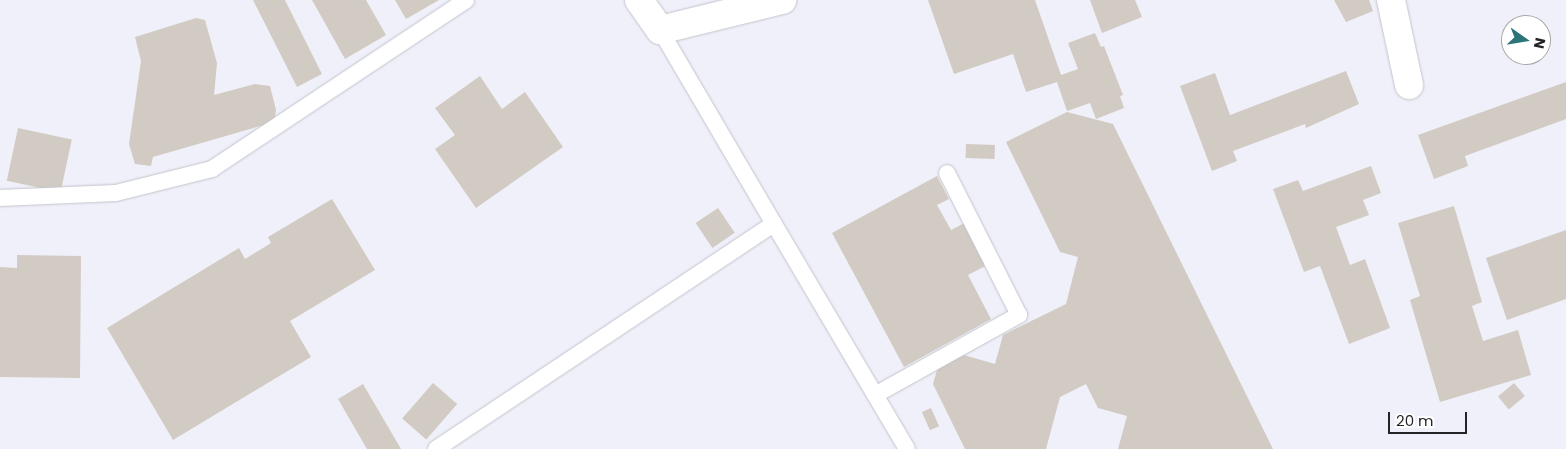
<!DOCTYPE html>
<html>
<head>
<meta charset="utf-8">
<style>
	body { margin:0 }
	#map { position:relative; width:1566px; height:449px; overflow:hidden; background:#eff0f9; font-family:Poppins,sans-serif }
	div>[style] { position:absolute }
	.building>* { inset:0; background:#d2cbc3; transform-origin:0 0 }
	.roads { filter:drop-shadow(0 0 1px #c3c4cd) drop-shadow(0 0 1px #c3c4cd) }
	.lane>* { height:16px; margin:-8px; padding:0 8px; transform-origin:8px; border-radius:8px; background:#fff }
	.street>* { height:28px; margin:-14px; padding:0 14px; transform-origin:14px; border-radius:14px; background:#fff }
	span { translate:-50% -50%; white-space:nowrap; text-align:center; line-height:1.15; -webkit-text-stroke:5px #fff; paint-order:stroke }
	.north { position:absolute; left:1501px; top:15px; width:50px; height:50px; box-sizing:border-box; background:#fff; border:1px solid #a7a7a9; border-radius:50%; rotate:103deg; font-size:14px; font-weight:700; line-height:20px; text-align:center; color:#242427 }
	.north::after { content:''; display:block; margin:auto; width:18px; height:22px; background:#2a747a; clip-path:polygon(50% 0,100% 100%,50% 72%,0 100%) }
	.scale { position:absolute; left:1388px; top:412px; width:79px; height:22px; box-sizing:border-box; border:2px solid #242427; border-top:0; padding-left:6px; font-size:15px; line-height:18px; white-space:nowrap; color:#242427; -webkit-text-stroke:4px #fff; paint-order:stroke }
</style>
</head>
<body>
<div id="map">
	<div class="building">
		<i style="clip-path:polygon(253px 0,285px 0,322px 74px,297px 87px)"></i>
		<i style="clip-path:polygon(312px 0,366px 0,386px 35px,345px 59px)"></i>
		<i style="clip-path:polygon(395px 0,439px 0,406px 19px)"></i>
		<i style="clip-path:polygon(928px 0,1035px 0,1061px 75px,1078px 69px,1068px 43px,1095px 33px,1101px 47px,1104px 46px,1123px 95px,1120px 96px,1124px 108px,1096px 119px,1090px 103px,1067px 111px,1057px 82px,1026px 92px,1013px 54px,954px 74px)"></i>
		<i style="clip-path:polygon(1090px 0,1135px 0,1142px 17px,1102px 33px)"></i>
		<i style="clip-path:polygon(1334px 0,1369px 0,1373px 11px,1346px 22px)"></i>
		<i style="clip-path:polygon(196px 18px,205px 20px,217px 63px,214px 95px,255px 84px,270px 86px,276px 110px,274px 122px,153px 157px,151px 166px,135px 164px,129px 144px,141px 61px,135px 37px)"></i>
		<i style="clip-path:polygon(1346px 71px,1359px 104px,1306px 128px,1305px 124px,1233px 151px,1237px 161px,1212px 171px,1180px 86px,1215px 73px,1230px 115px)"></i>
		<i style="clip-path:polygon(480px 76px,502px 109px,525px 92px,563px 147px,476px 208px,435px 149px,455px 135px,435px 108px)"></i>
		<i style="clip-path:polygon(1566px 82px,1566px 119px,1465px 156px,1468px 166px,1434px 179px,1418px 135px)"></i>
		<i style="clip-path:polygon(1067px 112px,1113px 124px,1273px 449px,1118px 449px,1127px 416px,1098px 408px,1086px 384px,1060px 397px,1046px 449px,965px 449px,933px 384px,943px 349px,995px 364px,1003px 335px,1066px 304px,1078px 257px,1060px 252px,1006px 142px)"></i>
		<i style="left:18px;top:128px;width:55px;height:54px;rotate:12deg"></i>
		<i style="left:966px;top:144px;width:29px;height:14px;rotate:2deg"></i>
		<i style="clip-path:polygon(1371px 166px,1381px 193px,1363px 200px,1369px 215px,1336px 227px,1350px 265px,1365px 259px,1390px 328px,1349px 344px,1320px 266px,1304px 272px,1273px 189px,1298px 180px,1303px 191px)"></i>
		<i style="clip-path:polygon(937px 176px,949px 199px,937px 205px,951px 230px,972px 219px,995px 261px,968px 275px,991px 319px,904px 367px,832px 233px)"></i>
		<i style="clip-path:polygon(332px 199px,375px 270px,290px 321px,311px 357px,173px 440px,107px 328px,239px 248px,245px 259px,271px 243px,268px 237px)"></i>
		<i style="clip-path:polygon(1454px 206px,1482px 302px,1472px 306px,1483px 341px,1518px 330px,1531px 375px,1440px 402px,1410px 300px,1420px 296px,1398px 223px)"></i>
		<i style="left:718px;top:208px;width:30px;height:27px;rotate:56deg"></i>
		<i style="clip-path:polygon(1566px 230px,1566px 299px,1507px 320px,1486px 258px)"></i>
		<i style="clip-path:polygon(17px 255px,81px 256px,80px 378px,0 377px,0 267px,17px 268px)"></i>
		<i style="left:433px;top:383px;width:32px;height:47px;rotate:41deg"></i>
		<i style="left:1514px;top:383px;width:17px;height:21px;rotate:50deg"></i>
		<i style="clip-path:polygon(363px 384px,401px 449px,367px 449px,338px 399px)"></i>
		<i style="left:931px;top:408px;width:20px;height:10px;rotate:66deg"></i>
	</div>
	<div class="roads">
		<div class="lane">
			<i style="left:0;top:198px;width:116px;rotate:-2.5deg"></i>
			<i style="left:116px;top:193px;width:99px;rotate:-14deg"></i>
			<i style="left:212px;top:169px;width:305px;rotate:-33.6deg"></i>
			<i style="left:774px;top:224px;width:261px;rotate:59.4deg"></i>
			<i style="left:875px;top:395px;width:165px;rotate:-29.1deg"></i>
			<i style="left:1019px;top:315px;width:159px;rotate:-116.9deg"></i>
			<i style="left:436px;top:449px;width:406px;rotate:-33.7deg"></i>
			<i style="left:774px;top:224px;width:225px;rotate:-120.4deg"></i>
		</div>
		<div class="street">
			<i style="left:639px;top:0;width:37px;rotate:55deg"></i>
			<i style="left:660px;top:30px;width:126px;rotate:-13.8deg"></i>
			<i style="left:1391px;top:0;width:87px;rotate:78deg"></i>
		</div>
	</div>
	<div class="north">N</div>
	<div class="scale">20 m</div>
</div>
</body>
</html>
